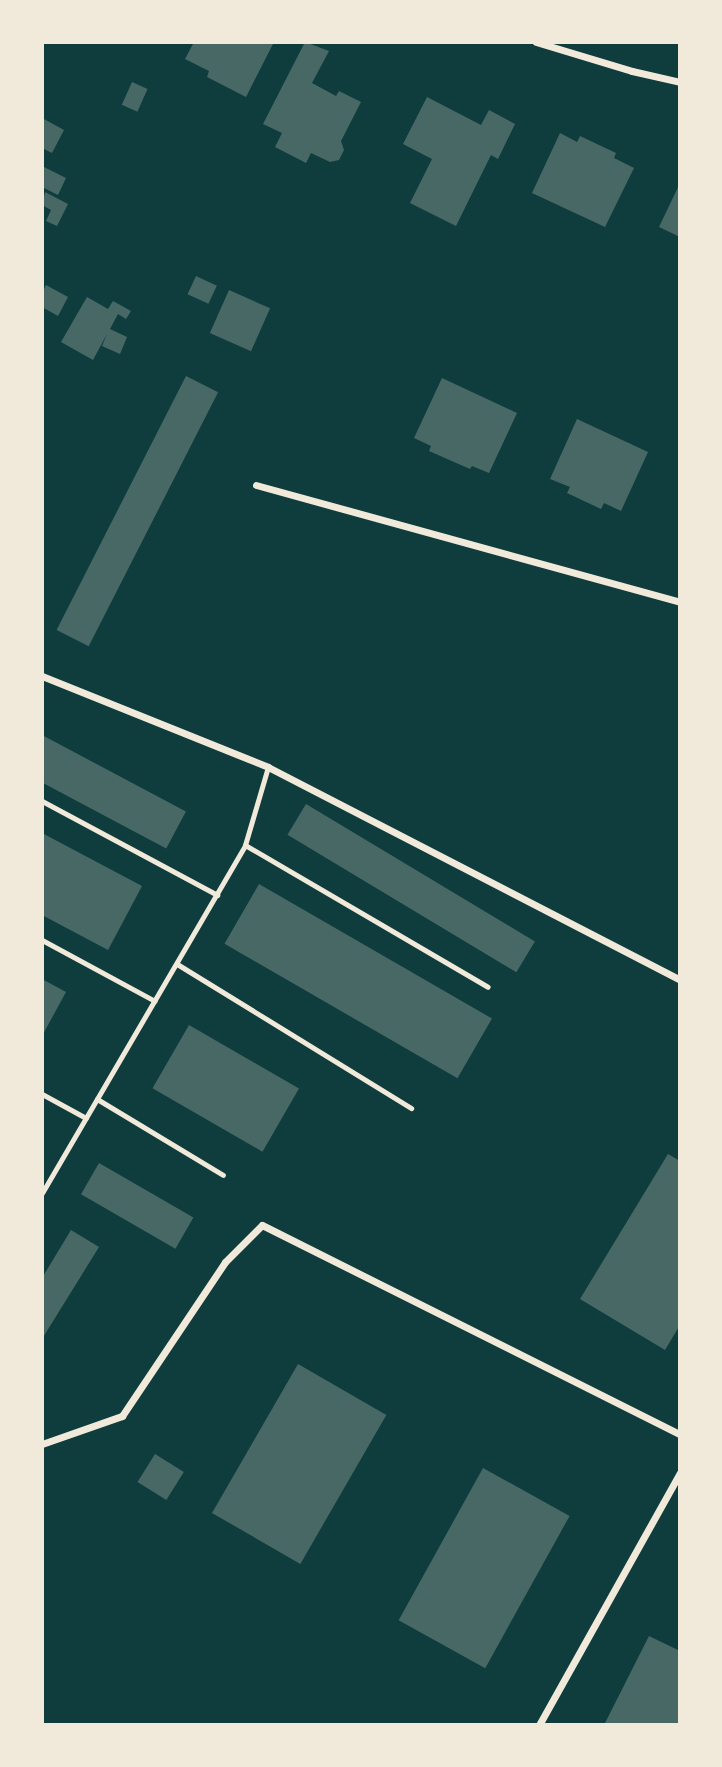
<!DOCTYPE html>
<html>
<head>
<meta charset="utf-8">
<style>
	body { margin:0 }
	#map { position:relative; width:722px; height:1767px; overflow:hidden; background:#0f3d3e; font-family:"Exo 2",sans-serif }
	div>[style] { position:absolute }
	.building>* { inset:0; background:#486865; transform-origin:0 0 }
	.service>* { height:5px; margin:-2.5px; padding:0 2.5px; transform-origin:2.5px; border-radius:2.5px; background:#f1e9da }
	.minor>* { height:7px; margin:-3.5px; padding:0 3.5px; transform-origin:3.5px; border-radius:3.5px; background:#f1e9da }
	span { translate:-50% -50%; white-space:nowrap; text-align:center; line-height:1.15; -webkit-text-stroke:5px #f1e9da; paint-order:stroke }
	.frame { position:absolute; inset:0; border:44px solid #f1e9da; pointer-events:none }
</style>
</head>
<body>
<div id="map">
	<div class="building">
		<i style="clip-path:polygon(194px 42px,274px 42px,246px 97px,207px 77px,209px 71px,185px 59px)"></i>
		<i style="clip-path:polygon(305px 42px,329px 51px,312px 83px,336px 96px,339px 91px,361px 102px,341px 141px,344px 150px,339px 160px,330px 162px,311px 153px,306px 163px,275px 147px,282px 133px,263px 124px)"></i>
		<i style="left:132px;top:82px;width:17px;height:25px;rotate:24deg"></i>
		<i style="clip-path:polygon(427px 97px,481px 125px,489px 110px,515px 124px,498px 159px,491px 155px,456px 226px,410px 203px,432px 159px,403px 144px)"></i>
		<i style="clip-path:polygon(42px 118px,64px 130px,52px 153px,42px 148px)"></i>
		<i style="clip-path:polygon(560px 133px,577px 142px,580px 136px,616px 153px,614px 158px,634px 168px,605px 227px,532px 193px)"></i>
		<i style="clip-path:polygon(42px 166px,66px 178px,58px 195px,44px 188px,42px 193px)"></i>
		<i style="clip-path:polygon(680px 183px,680px 237px,659px 227px)"></i>
		<i style="clip-path:polygon(45px 192px,68px 204px,57px 226px,46px 221px,51px 210px,42px 205px)"></i>
		<i style="left:196px;top:276px;width:23px;height:20px;rotate:25deg"></i>
		<i style="clip-path:polygon(46px 285px,68px 297px,58px 316px,42px 307px,42px 293px)"></i>
		<i style="left:229px;top:290px;width:45px;height:47px;rotate:24deg"></i>
		<i style="clip-path:polygon(87px 297px,108px 309px,113px 301px,131px 311px,126px 319px,118px 314px,110px 329px,127px 337px,120px 354px,102px 346px,107px 334px,93px 360px,61px 342px)"></i>
		<i style="left:186px;top:376px;width:36px;height:285px;rotate:27deg"></i>
		<i style="clip-path:polygon(442px 378px,517px 413px,489px 473px,472px 466px,470px 469px,429px 451px,431px 446px,414px 438px)"></i>
		<i style="clip-path:polygon(577px 419px,648px 452px,621px 511px,604px 503px,601px 509px,567px 493px,570px 487px,550px 479px)"></i>
		<i style="left:42px;top:735px;width:163px;height:42px;rotate:28deg"></i>
		<i style="left:306px;top:804px;width:267px;height:36px;rotate:31deg"></i>
		<i style="clip-path:polygon(42px 833px,142px 886px,108px 950px,42px 915px)"></i>
		<i style="left:259px;top:884px;width:269px;height:69px;rotate:30deg"></i>
		<i style="clip-path:polygon(42px 979px,66px 992px,42px 1036px)"></i>
		<i style="left:189px;top:1025px;width:127px;height:73px;rotate:30deg"></i>
		<i style="clip-path:polygon(668px 1154px,680px 1161px,680px 1325px,665px 1350px,580px 1299px)"></i>
		<i style="left:99px;top:1163px;width:109px;height:36px;rotate:30deg"></i>
		<i style="clip-path:polygon(71px 1230px,99px 1247px,42px 1339px,42px 1278px)"></i>
		<i style="left:298px;top:1364px;width:102px;height:172px;rotate:30deg"></i>
		<i style="left:155px;top:1454px;width:34px;height:33px;rotate:32deg"></i>
		<i style="left:483px;top:1468px;width:99px;height:174px;rotate:29deg"></i>
		<i style="clip-path:polygon(649px 1636px,680px 1651px,680px 1725px,604px 1725px)"></i>
	</div>
	<div class="service">
		<i style="left:42px;top:801px;width:199px;rotate:28.2deg"></i>
		<i style="left:245px;top:845px;width:281px;rotate:30.3deg"></i>
		<i style="left:42px;top:940px;width:128px;rotate:28.4deg"></i>
		<i style="left:177px;top:964px;width:275px;rotate:31.6deg"></i>
		<i style="left:42px;top:1094px;width:50px;rotate:28.6deg"></i>
		<i style="left:97px;top:1099px;width:147px;rotate:31.1deg"></i>
		<i style="left:42px;top:1193px;width:403px;rotate:-59.7deg"></i>
		<i style="left:245px;top:845px;width:81px;rotate:-73.6deg"></i>
	</div>
	<div class="minor">
		<i style="left:536px;top:42px;width:100px;rotate:16.8deg"></i>
		<i style="left:632px;top:71px;width:49px;rotate:12.9deg"></i>
		<i style="left:256px;top:485px;width:440px;rotate:15.4deg"></i>
		<i style="left:42px;top:676px;width:244px;rotate:21.9deg"></i>
		<i style="left:268px;top:767px;width:464px;rotate:27.3deg"></i>
		<i style="left:42px;top:1444px;width:85px;rotate:-19.3deg"></i>
		<i style="left:122px;top:1416px;width:185px;rotate:-56.2deg"></i>
		<i style="left:225px;top:1262px;width:52px;rotate:-45deg"></i>
		<i style="left:262px;top:1225px;width:467px;rotate:26.6deg"></i>
		<i style="left:539px;top:1725px;width:289px;rotate:-60.8deg"></i>
	</div>
	<div class="frame"></div>
</div>
</body>
</html>
